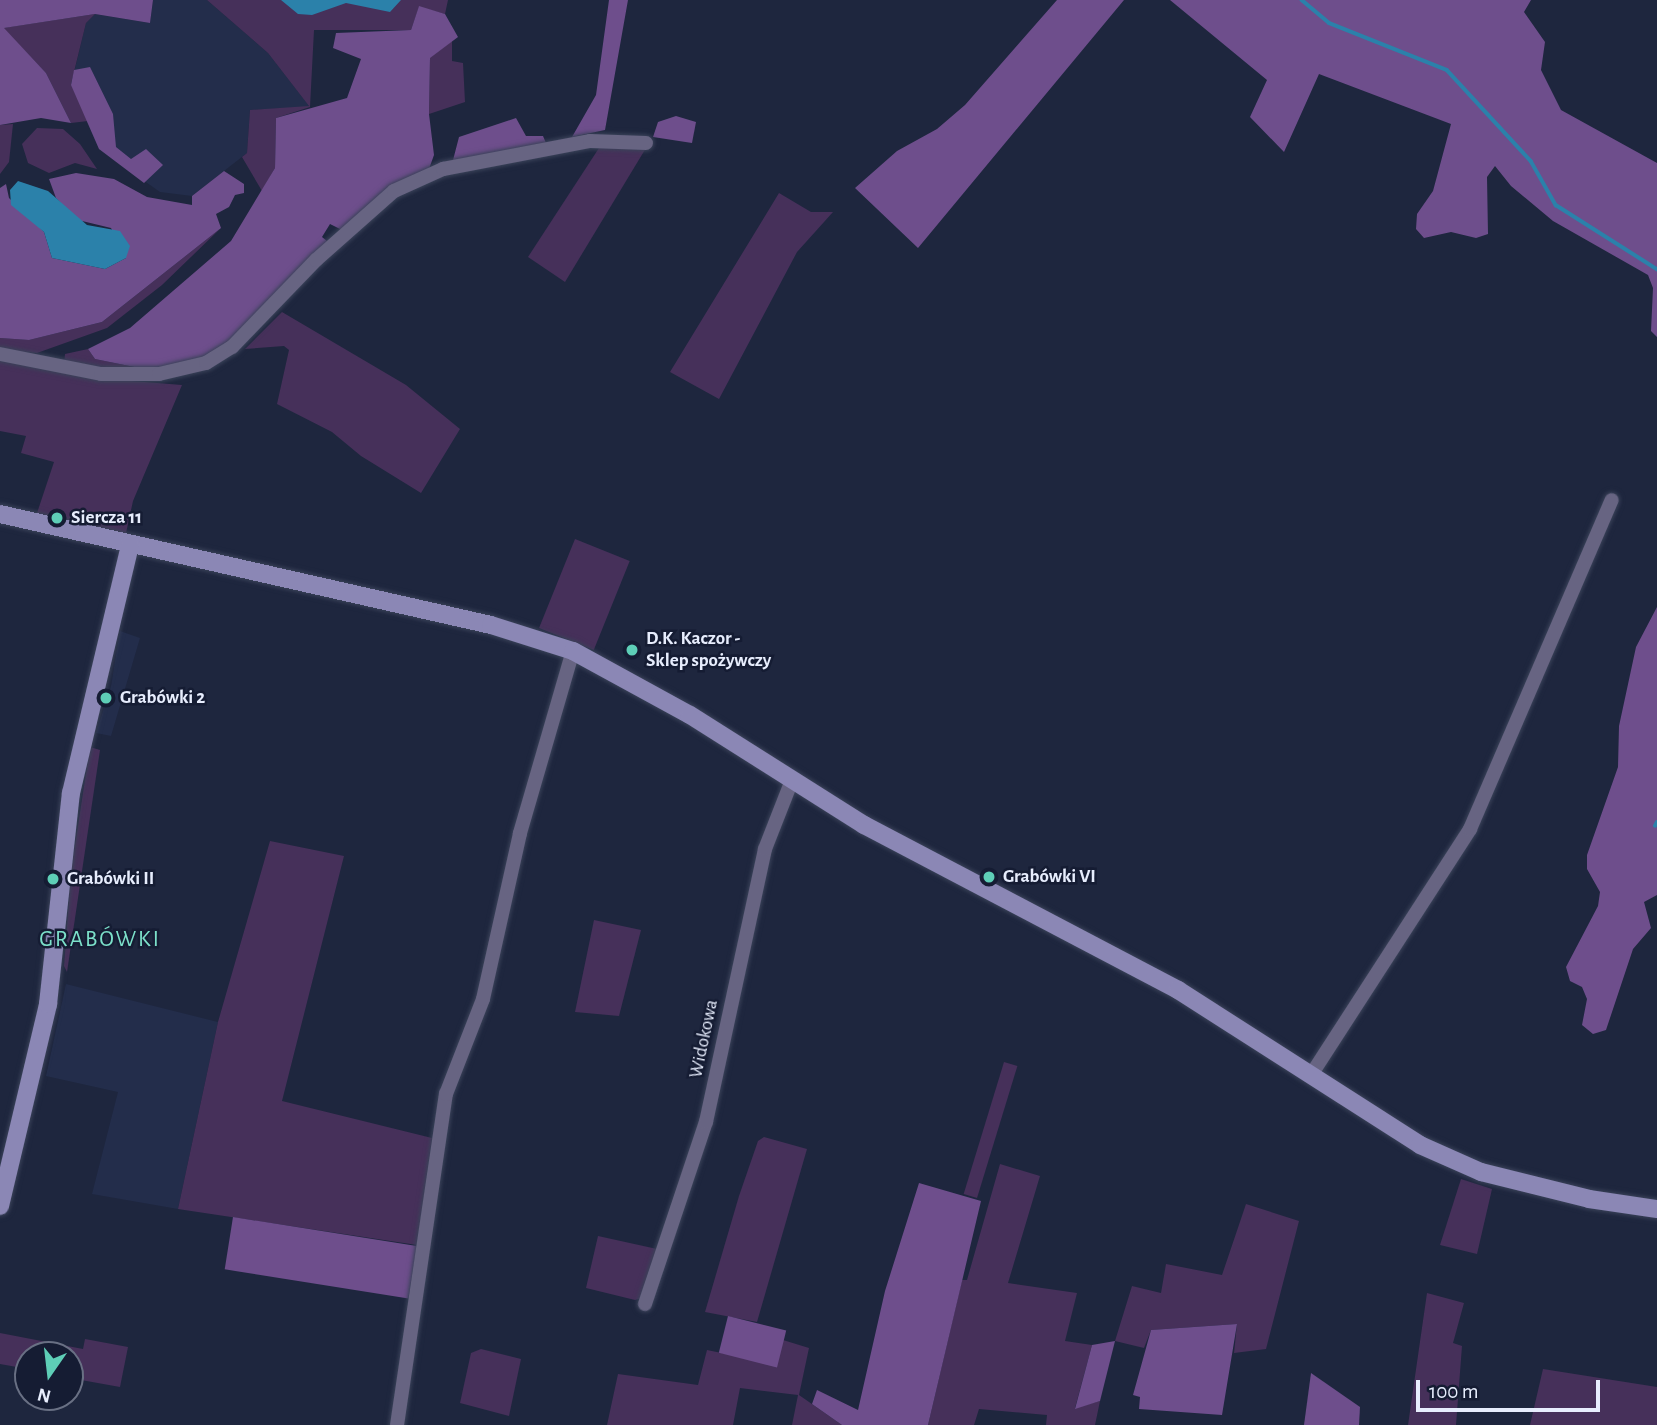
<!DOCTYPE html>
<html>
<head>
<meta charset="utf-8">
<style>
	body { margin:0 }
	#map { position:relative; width:1657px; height:1425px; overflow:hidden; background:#1e263e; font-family:"Alegreya Sans",sans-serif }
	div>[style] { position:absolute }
	.built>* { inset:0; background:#232d4b }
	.green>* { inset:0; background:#46305a; transform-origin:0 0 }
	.forest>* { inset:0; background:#6e4e8c; transform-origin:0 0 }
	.water>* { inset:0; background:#2b81aa }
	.stream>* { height:3.5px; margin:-1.75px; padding:0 1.75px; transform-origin:1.75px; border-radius:1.75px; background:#2b81aa }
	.roads { filter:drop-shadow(0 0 2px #3a4259) drop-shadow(0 0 2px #3a4259) }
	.street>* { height:14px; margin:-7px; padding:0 7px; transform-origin:7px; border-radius:7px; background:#676482 }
	.secondary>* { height:18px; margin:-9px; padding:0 9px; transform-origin:9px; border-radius:9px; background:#8b87b5 }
	.dots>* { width:19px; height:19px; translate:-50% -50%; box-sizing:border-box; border:4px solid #151c33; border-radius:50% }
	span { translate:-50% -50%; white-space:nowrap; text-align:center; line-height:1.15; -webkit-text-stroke:5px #151c33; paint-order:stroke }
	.poi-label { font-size:19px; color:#e7edfd; font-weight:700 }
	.left { translate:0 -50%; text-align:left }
	.street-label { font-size:19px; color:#e7edfd }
	.quarter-label { font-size:23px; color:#7ce0ca; letter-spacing:2px }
	.north { position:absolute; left:14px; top:1341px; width:70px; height:70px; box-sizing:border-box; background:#151c33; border:2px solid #697084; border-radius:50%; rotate:194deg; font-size:19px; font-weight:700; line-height:28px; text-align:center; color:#e7edfd }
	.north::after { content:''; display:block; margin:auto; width:24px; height:32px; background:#5eceb7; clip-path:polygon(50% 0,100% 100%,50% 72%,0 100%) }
	.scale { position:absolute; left:1416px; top:1380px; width:184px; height:32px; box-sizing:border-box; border:4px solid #e7edfd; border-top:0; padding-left:9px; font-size:21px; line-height:24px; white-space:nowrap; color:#e7edfd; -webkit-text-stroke:5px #151c33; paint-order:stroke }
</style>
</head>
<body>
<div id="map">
	<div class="built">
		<i style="clip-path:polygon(153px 0,207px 0,268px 53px,310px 107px,250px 110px,247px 153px,192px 196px,160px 192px,99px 149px,71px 85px,86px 23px,95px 14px,150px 23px)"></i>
		<i style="clip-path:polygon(120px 631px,140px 638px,111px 736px,96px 733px,111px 686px)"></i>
		<i style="clip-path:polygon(66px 984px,218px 1022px,178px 1209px,92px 1194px,118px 1092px,46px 1076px)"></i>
	</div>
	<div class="green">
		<i style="clip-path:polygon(207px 0,448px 0,445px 14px,419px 7px,411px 30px,314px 30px,310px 107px,276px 118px,275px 168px,262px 191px,242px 157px,247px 153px,250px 110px,309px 106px,268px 53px)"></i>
		<i style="clip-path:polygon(95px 14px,86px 23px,71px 84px,88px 121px,71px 123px,46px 73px,3px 28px)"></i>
		<i style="clip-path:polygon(452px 41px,452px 61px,463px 63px,465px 102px,429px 114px,430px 57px)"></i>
		<i style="clip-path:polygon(13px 124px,9px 162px,0 174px,0 125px)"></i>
		<i style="clip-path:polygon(37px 128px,63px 129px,80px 144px,97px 169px,75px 163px,49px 173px,28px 163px,22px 144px)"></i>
		<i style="clip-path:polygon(599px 148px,646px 148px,565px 282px,528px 257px)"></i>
		<i style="clip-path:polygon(779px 193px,811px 212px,833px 212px,797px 252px,719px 399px,670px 372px)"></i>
		<i style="clip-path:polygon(221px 228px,162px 285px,107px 328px,37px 353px,0 351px,0 338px,29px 340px,102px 322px)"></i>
		<i style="clip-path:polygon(282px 312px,406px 385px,460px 429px,421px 493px,361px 456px,332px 432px,277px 404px,289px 350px,284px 346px,245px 349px)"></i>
		<i style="clip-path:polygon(88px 349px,95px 359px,154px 371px,102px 371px,64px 364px,65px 354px)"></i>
		<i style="clip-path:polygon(0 357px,82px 377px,182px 385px,133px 501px,126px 533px,37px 513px,54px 462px,21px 453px,26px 436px,0 431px)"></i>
		<i style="left:575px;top:539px;width:59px;height:96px;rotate:22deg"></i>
		<i style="clip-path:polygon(90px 747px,100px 750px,67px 972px,64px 966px,71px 871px)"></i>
		<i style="clip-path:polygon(270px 841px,344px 856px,282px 1101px,432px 1138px,417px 1245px,178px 1209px,218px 1022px)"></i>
		<i style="clip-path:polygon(594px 920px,641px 930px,619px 1016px,575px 1012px)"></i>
		<i style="left:1004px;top:1062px;width:14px;height:138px;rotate:17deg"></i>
		<i style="clip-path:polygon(764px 1137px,807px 1149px,757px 1322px,705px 1312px,739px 1196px,758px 1141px)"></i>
		<i style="clip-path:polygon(1000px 1164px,1040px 1176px,1008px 1283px,1077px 1293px,1065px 1341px,1092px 1345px,1075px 1408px,1100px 1401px,1095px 1425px,1046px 1425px,1047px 1415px,979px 1409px,974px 1425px,928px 1425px,962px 1280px,967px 1280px)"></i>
		<i style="clip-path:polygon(1461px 1179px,1492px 1189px,1477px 1254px,1440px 1245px)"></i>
		<i style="clip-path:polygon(1246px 1204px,1299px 1221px,1266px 1349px,1234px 1353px,1237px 1324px,1151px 1330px,1144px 1348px,1115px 1341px,1132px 1286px,1161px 1293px,1166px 1264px,1222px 1275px)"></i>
		<i style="clip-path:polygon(598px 1236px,657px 1249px,642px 1298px,635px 1300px,586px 1288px)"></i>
		<i style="clip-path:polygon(1427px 1293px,1464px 1303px,1453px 1343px,1462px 1346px,1456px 1425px,1408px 1425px)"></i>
		<i style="clip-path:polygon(0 1333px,83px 1349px,85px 1339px,128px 1347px,120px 1387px,70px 1378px,70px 1355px,28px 1355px,28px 1369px,0 1364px)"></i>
		<i style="clip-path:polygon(783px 1340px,809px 1348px,799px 1395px,842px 1425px,792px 1425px,798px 1395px,740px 1388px,733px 1425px,607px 1425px,618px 1374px,698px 1385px,707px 1350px,775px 1364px)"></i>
		<i style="clip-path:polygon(481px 1349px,521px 1359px,509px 1416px,460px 1403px,471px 1353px)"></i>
		<i style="clip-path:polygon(1543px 1369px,1657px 1387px,1657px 1425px,1530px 1425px)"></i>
	</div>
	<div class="forest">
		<i style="clip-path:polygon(0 0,153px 0,150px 23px,95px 14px,4px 28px,46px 73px,71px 123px,41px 118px,0 125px)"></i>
		<i style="clip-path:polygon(609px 0,628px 0,605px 130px,572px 137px,596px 95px)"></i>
		<i style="clip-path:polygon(1057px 0,1124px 0,918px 248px,855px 188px,897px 151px,937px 129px,965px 105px)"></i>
		<i style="clip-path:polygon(1170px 0,1531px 0,1524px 12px,1545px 42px,1541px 70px,1561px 110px,1657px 163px,1657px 337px,1651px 331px,1653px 288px,1648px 275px,1553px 221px,1511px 186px,1495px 166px,1487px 177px,1488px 234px,1476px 238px,1451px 232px,1424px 238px,1416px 229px,1417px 214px,1433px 191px,1451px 124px,1319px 74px,1284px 152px,1250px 117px,1267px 80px)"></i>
		<i style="clip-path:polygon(419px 6px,445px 14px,458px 37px,430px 58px,429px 114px,434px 155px,429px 169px,342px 230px,330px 224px,322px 237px,327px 241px,239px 335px,205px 359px,154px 371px,95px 359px,88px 349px,130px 328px,231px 241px,275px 168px,276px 118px,347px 98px,361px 59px,333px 48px,336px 33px,411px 30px)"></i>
		<i style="clip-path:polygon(90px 67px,113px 114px,116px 147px,131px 159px,146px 149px,163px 165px,144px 183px,99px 149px,71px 85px,74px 70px)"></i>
		<i style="clip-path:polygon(676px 116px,696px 122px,692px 143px,653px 137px,658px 122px)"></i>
		<i style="clip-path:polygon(516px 118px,526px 136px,543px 136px,546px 143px,452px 164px,459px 137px)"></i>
		<i style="clip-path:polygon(224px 171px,244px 184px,244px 193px,235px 195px,229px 207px,216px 214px,221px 228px,102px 322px,29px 340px,0 338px,0 188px,6px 184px,9px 198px,44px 232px,52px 258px,105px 269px,126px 258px,111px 228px,78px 220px,56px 198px,49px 179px,76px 173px,114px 179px,147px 197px,192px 205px,192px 196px)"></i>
		<i style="clip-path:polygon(1657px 607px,1657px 895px,1644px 902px,1651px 928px,1633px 949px,1606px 1030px,1593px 1034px,1582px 1025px,1587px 999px,1582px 987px,1570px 981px,1566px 967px,1598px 906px,1600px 892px,1587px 869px,1587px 855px,1618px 767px,1619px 726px,1636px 647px)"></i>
		<i style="clip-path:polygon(919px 1183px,981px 1201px,928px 1425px,842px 1425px,812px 1404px,817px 1390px,858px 1410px,885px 1291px)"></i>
		<i style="left:233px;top:1217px;width:186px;height:53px;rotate:9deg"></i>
		<i style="left:728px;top:1316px;width:60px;height:38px;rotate:14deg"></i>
		<i style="clip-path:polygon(1237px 1324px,1222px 1415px,1139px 1409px,1140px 1397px,1133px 1395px,1151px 1330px)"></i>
		<i style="clip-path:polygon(1115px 1341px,1100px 1401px,1075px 1409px,1092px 1345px)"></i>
		<i style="clip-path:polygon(1311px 1373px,1360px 1407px,1359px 1425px,1304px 1425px)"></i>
	</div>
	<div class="water">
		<i style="clip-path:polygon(281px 0,401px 0,390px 12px,346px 3px,312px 15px,298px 14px)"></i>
		<i style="clip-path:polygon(18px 181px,48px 191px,87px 225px,120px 231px,130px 246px,126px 258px,105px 269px,52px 258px,44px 232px,11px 205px,10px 190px)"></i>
	</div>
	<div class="stream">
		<i style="left:1302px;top:0;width:35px;rotate:40deg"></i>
		<i style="left:1329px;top:23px;width:127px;rotate:21.7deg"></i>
		<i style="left:1447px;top:70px;width:124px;rotate:47.3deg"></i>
		<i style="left:1531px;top:161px;width:51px;rotate:60.4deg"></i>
		<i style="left:1556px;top:205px;width:120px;rotate:32.4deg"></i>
		<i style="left:1655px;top:826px;width:4px;rotate:-63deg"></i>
	</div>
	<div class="roads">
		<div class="street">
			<i style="left:0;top:354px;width:103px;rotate:11.2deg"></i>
			<i style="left:101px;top:374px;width:58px"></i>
			<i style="left:159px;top:374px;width:48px;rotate:-13.2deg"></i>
			<i style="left:206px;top:363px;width:31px;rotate:-32deg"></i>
			<i style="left:232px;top:347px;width:121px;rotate:-46deg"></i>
			<i style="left:316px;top:260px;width:104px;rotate:-41.5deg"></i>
			<i style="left:394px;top:191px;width:54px;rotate:-24.2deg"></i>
			<i style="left:443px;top:169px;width:150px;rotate:-10.8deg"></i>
			<i style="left:590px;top:141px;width:56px;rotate:2deg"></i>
			<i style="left:1311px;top:1075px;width:293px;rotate:-57.1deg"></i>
			<i style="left:1470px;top:829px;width:358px;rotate:-66.7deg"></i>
			<i style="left:645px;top:1304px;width:192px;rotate:-71.5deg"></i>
			<i style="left:706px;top:1122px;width:279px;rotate:-77.8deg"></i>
			<i style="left:765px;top:849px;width:74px;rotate:-68.6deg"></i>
			<i style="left:397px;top:1425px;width:335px;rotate:-81.6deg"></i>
			<i style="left:446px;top:1094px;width:102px;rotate:-68.7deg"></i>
			<i style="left:483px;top:999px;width:170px;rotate:-77.4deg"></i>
			<i style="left:520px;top:833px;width:190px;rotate:-73.8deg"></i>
		</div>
		<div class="secondary">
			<i style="left:0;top:514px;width:503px;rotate:12.74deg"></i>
			<i style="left:491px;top:625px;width:86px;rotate:17.6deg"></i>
			<i style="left:573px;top:651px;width:133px;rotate:28.7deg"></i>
			<i style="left:690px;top:715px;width:206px;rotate:32.3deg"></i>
			<i style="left:864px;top:825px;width:355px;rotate:27.7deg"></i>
			<i style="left:1178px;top:990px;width:287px;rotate:32.6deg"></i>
			<i style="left:1420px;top:1145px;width:67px;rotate:23.9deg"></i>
			<i style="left:1481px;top:1172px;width:111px;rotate:14deg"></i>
			<i style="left:1589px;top:1199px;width:69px;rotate:8.4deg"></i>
			<i style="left:0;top:1206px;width:208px;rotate:-76.6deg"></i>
			<i style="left:48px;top:1004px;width:212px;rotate:-83.8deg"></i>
			<i style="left:71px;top:793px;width:255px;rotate:-76.6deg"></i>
		</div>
	</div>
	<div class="dots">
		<i style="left:57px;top:518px;background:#5eceb7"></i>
		<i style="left:632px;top:650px;background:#5eceb7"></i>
		<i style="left:106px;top:698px;background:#5eceb7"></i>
		<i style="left:989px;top:877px;background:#5eceb7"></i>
		<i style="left:53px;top:879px;background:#5eceb7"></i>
	</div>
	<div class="poi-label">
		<span class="left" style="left:71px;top:518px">Siercza 11</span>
		<span class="left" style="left:646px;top:650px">D.K. Kaczor -<br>Sklep spożywczy</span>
		<span class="left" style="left:120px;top:698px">Grabówki 2</span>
		<span class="left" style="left:1003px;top:877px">Grabówki VI</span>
		<span class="left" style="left:67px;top:879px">Grabówki II</span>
	</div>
	<div class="street-label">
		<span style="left:704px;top:1039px;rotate:-78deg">Widokowa</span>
	</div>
	<div class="quarter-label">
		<span style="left:100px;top:940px">GRABÓWKI</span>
	</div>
	<div class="north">N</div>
	<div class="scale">100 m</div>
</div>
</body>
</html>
